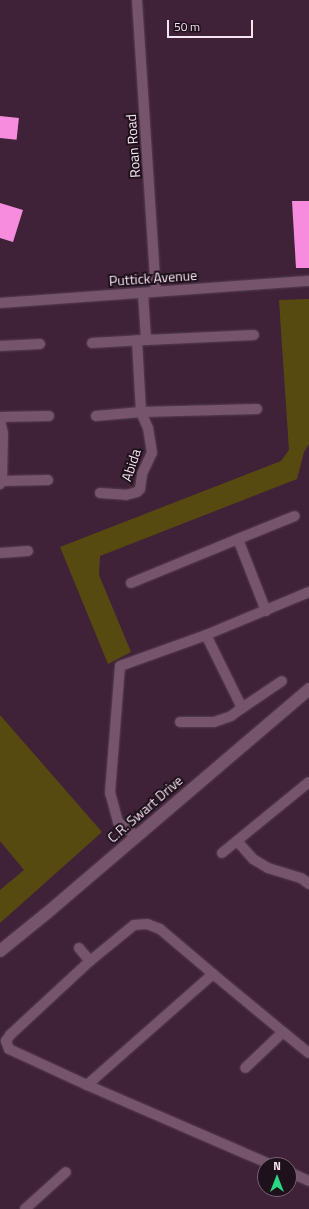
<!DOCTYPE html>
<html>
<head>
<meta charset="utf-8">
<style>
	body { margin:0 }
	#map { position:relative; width:309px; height:1209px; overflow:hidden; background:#3f2238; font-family:"Titillium Web",sans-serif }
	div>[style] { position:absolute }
	.green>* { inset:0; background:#574a11 }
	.building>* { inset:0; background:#f78cdf; transform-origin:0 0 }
	.roads { filter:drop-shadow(0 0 1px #573e51) drop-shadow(0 0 1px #573e51) }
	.minor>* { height:10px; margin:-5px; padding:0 5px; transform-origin:5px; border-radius:5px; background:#75546c }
	.tertiary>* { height:12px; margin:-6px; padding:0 6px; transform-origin:6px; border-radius:6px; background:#75546c }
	span { translate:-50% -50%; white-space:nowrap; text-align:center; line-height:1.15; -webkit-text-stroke:4px #1e111b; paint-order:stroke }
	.street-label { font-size:14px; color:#f7e4f1 }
	.north { position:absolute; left:257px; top:1157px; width:40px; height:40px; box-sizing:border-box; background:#1e111b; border:1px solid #756571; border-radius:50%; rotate:0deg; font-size:11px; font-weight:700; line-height:16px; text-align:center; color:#f7e4f1 }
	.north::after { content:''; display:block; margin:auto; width:14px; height:18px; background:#2ad884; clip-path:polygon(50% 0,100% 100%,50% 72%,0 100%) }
	.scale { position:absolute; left:167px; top:20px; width:86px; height:18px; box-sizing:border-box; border:2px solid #f7e4f1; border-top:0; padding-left:5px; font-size:12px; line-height:14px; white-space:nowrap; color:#f7e4f1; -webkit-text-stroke:3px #1e111b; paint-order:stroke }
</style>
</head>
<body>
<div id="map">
	<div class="green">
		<i style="clip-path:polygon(309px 299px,309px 444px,304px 452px,297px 479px,100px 556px,99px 575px,131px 652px,108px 664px,60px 547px,281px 461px,289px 450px,279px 300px)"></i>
		<i style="clip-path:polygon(0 715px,102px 832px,0 923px,0 890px,24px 870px,0 841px)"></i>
	</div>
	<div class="building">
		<i style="left:0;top:116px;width:19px;height:22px;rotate:6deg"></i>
		<i style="clip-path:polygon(292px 201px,309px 201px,309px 268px,296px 268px)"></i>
		<i style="clip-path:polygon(0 203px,23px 210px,13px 242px,0 238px)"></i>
	</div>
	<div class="roads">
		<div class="minor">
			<i style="left:137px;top:0;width:292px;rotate:86.3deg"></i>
			<i style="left:143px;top:293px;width:47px;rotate:86.3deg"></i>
			<i style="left:146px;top:340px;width:108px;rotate:-2.7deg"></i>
			<i style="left:0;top:303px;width:310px;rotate:-4.1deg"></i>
			<i style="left:92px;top:343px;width:52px;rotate:-3.3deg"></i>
			<i style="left:0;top:346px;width:40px;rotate:-2.9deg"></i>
			<i style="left:96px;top:416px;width:45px;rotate:-5.1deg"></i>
			<i style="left:141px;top:412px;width:116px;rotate:-1.5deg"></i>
			<i style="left:0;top:417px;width:49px;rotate:-1.2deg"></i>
			<i style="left:0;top:421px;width:12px;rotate:76deg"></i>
			<i style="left:3px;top:433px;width:48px;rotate:91.2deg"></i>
			<i style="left:2px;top:481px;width:4px;rotate:124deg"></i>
			<i style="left:2px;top:481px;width:46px;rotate:-1.2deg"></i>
			<i style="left:100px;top:493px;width:26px;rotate:4deg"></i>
			<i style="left:126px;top:495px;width:11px;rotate:-15deg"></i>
			<i style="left:137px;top:492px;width:4px;rotate:-45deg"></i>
			<i style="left:140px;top:489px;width:15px;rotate:-82deg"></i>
			<i style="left:142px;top:474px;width:23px;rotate:-65deg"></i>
			<i style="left:152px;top:453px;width:25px;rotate:-99deg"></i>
			<i style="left:148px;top:428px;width:17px;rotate:-114deg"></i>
			<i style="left:141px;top:412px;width:72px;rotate:-93.2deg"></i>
			<i style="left:0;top:553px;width:28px;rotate:-4deg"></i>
			<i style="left:131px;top:583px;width:116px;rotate:-22.4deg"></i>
			<i style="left:266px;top:611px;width:77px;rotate:-111.3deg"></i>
			<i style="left:238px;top:539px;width:61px;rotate:-22deg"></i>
			<i style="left:206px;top:635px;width:81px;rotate:63.7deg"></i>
			<i style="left:242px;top:708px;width:48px;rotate:-34deg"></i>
			<i style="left:180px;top:722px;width:34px"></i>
			<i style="left:214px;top:722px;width:18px;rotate:-19deg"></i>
			<i style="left:231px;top:716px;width:14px;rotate:-36deg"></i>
			<i style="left:136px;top:836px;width:23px;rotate:-142deg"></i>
			<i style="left:118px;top:822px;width:30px;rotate:-105deg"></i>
			<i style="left:110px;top:793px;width:127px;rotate:-85.5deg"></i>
			<i style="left:120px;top:666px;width:91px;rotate:-19.8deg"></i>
			<i style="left:206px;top:635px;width:112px;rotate:-22.7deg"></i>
			<i style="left:237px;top:841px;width:24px;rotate:48deg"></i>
			<i style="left:253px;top:859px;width:17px;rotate:31deg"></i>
			<i style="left:268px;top:868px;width:34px;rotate:17deg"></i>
			<i style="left:301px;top:878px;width:10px;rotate:37deg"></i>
			<i style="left:222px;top:853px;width:112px;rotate:-39.2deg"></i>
			<i style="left:79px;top:948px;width:17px;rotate:50deg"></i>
			<i style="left:90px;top:961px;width:57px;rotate:-39.3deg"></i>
			<i style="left:134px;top:925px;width:13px;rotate:-4deg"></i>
			<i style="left:147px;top:924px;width:14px;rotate:21deg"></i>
			<i style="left:160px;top:929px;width:70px;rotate:40.3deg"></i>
			<i style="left:213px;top:974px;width:168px;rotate:138.6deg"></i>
			<i style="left:87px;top:1085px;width:86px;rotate:-155.2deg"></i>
			<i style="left:9px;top:1049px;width:9px;rotate:-111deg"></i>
			<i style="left:6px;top:1041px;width:7px;rotate:-56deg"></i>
			<i style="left:10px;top:1035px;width:109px;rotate:-42.8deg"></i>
			<i style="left:213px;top:974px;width:91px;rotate:39.6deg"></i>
			<i style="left:283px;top:1032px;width:52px;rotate:136.5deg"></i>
			<i style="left:283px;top:1032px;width:33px;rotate:39deg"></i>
			<i style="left:87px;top:1085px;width:202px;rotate:23.4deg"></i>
			<i style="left:289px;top:1172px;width:22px;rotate:24deg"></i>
			<i style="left:25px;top:1209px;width:55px;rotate:-42.1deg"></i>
		</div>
		<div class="tertiary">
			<i style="left:0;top:951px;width:60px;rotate:-39deg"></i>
			<i style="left:47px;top:913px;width:345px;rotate:-40.5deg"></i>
		</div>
	</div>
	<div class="street-label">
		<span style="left:133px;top:146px;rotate:-94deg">Roan Road</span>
		<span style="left:153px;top:278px;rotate:-4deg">Puttick Avenue</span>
		<span style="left:131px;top:465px;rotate:-72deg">Abida</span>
		<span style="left:145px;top:809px;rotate:-41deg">C.R. Swart Drive</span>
	</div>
	<div class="north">N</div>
	<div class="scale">50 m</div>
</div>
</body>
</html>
